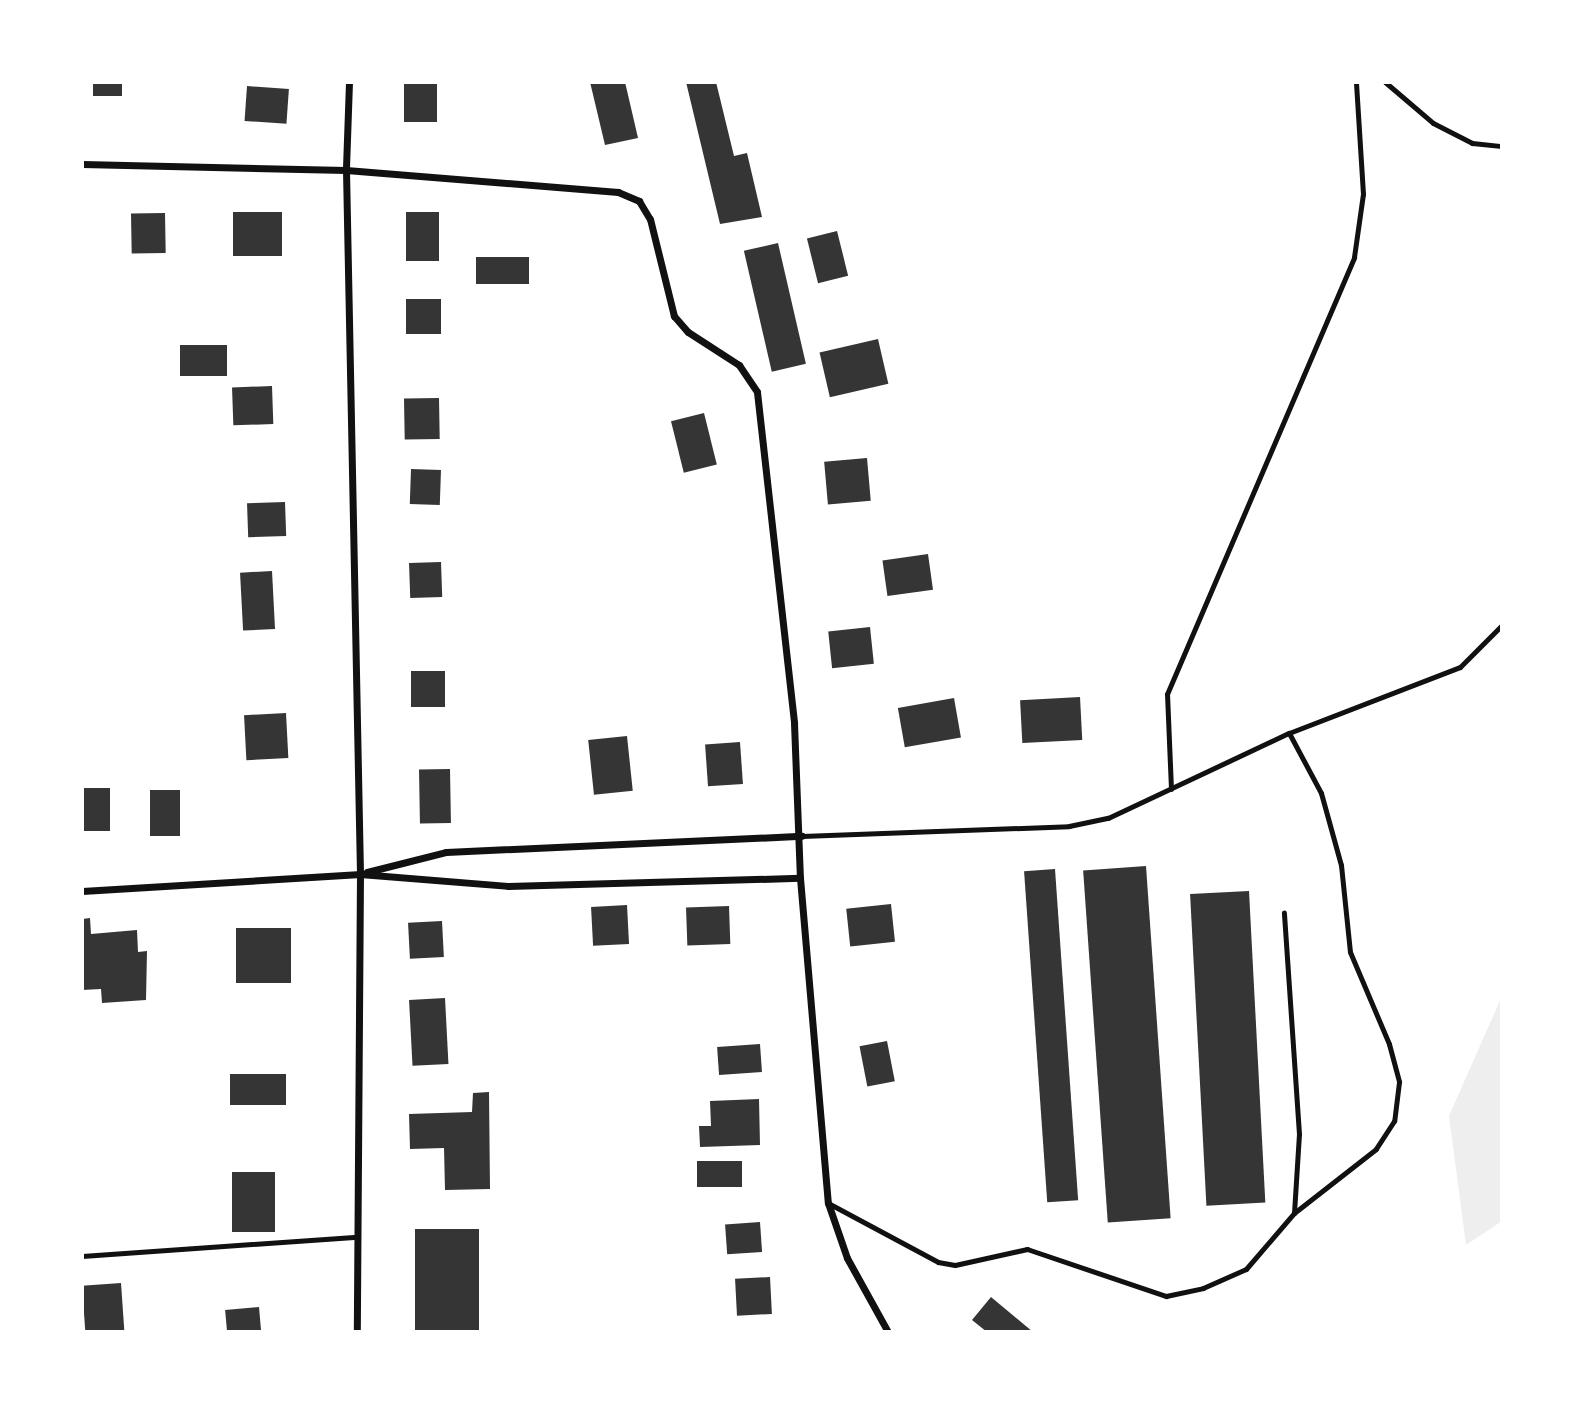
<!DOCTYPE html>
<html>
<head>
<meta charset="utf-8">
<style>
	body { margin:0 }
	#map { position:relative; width:1584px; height:1414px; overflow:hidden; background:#fff; font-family:"Noto Sans",sans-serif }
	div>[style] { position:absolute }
	.green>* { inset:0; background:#eee }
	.building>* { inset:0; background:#353535; transform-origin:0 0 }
	.service>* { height:5px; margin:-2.5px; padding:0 2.5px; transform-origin:2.5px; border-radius:2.5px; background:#111 }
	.minor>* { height:7px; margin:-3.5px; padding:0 3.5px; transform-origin:3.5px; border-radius:3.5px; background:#111 }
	span { translate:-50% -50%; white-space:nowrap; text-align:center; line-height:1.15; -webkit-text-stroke:5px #fff; paint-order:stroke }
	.frame { position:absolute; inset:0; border:84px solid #fff; pointer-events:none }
</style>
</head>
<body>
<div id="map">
	<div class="green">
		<i style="clip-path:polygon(1502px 996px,1502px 1221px,1466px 1245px,1449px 1116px)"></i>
	</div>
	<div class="building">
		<i style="left:93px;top:82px;width:29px;height:14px"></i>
		<i style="left:404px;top:82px;width:33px;height:40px"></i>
		<i style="clip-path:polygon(590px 82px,625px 82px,638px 138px,605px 145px)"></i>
		<i style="clip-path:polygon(686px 82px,716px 82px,734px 156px,747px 153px,762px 217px,720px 224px)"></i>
		<i style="left:247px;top:86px;width:42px;height:35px;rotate:4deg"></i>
		<i style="left:233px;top:212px;width:49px;height:44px"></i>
		<i style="left:406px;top:212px;width:33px;height:49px"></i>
		<i style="left:165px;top:213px;width:40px;height:34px;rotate:89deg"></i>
		<i style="left:837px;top:231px;width:46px;height:31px;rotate:76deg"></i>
		<i style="left:778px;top:243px;width:124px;height:35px;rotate:77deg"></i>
		<i style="left:476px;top:257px;width:53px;height:27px"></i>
		<i style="left:441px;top:299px;width:35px;height:35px;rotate:90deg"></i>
		<i style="left:878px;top:339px;width:46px;height:60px;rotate:77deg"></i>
		<i style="left:180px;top:345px;width:47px;height:31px"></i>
		<i style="left:272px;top:386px;width:38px;height:40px;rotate:88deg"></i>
		<i style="left:439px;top:398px;width:41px;height:35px;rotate:89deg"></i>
		<i style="left:704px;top:413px;width:53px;height:34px;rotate:76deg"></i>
		<i style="left:867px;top:458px;width:43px;height:43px;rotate:85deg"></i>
		<i style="left:441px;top:470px;width:35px;height:30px;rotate:92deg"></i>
		<i style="left:285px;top:502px;width:34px;height:38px;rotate:88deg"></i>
		<i style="left:928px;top:554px;width:36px;height:46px;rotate:82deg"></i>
		<i style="left:441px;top:562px;width:35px;height:32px;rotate:88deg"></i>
		<i style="left:272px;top:571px;width:58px;height:32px;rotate:87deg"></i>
		<i style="left:870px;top:627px;width:37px;height:42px;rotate:84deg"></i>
		<i style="left:445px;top:671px;width:36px;height:34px;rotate:90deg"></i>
		<i style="left:1080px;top:697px;width:43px;height:60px;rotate:87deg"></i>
		<i style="left:954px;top:698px;width:40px;height:57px;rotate:80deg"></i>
		<i style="left:286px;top:713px;width:45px;height:42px;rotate:87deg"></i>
		<i style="left:627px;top:736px;width:55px;height:39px;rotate:84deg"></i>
		<i style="left:740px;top:742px;width:42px;height:35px;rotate:86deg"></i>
		<i style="left:450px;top:769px;width:54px;height:31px;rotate:89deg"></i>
		<i style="left:82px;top:788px;width:28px;height:43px"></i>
		<i style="left:150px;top:790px;width:30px;height:46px"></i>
		<i style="left:1146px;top:866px;width:353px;height:63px;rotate:86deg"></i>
		<i style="left:1055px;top:869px;width:332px;height:31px;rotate:86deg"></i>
		<i style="left:1249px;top:891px;width:312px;height:59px;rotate:87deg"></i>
		<i style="left:891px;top:904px;width:38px;height:45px;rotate:84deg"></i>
		<i style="left:627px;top:905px;width:39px;height:36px;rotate:87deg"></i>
		<i style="left:729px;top:906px;width:38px;height:43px;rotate:88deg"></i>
		<i style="clip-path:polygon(90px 918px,91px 934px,137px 930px,138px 952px,147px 951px,146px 1000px,102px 1003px,101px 989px,82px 990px,82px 919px)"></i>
		<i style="left:442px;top:921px;width:36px;height:34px;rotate:87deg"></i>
		<i style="left:236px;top:928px;width:55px;height:55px"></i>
		<i style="left:445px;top:998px;width:66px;height:36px;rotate:87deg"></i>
		<i style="left:887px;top:1041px;width:41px;height:28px;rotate:79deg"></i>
		<i style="left:760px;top:1044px;width:28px;height:43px;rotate:86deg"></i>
		<i style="left:230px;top:1074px;width:56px;height:31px"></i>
		<i style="clip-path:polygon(489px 1092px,490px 1189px,445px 1190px,444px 1148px,410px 1149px,409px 1114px,472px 1112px,473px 1093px)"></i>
		<i style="clip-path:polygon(759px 1099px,760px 1145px,700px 1147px,699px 1126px,711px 1126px,710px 1101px)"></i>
		<i style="left:697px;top:1161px;width:45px;height:26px"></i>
		<i style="left:232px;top:1172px;width:43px;height:60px"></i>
		<i style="left:760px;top:1222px;width:30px;height:35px;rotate:86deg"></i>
		<i style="left:415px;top:1229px;width:64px;height:103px"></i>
		<i style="left:770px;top:1277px;width:37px;height:35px;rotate:87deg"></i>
		<i style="left:121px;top:1283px;width:49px;height:39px;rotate:86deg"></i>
		<i style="clip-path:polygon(991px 1297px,1033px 1332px,987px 1332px,972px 1320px)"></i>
		<i style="left:259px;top:1307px;width:25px;height:34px;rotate:85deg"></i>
	</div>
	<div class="service">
		<i style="left:1385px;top:82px;width:63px;rotate:40.5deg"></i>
		<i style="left:1433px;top:123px;width:44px;rotate:27.1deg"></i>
		<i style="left:1472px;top:143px;width:30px;rotate:6deg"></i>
		<i style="left:1289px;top:733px;width:68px;rotate:61.9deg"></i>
		<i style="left:1321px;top:793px;width:75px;rotate:74.5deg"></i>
		<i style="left:1341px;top:865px;width:87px;rotate:84.1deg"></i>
		<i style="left:1350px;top:952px;width:100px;rotate:67deg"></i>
		<i style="left:1389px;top:1044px;width:39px;rotate:75deg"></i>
		<i style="left:1399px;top:1082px;width:39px;rotate:97deg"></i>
		<i style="left:1394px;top:1121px;width:33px;rotate:123deg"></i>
		<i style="left:1376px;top:1149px;width:104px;rotate:142deg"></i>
		<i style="left:1171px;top:789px;width:95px;rotate:-92.4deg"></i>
		<i style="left:1167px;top:694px;width:475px;rotate:-66.8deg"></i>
		<i style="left:1354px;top:257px;width:64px;rotate:-81.9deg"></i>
		<i style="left:1363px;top:194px;width:112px;rotate:-93.6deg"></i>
		<i style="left:802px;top:836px;width:267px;rotate:-2.1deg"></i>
		<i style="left:1069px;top:826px;width:40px;rotate:-12deg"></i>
		<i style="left:1108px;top:818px;width:200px;rotate:-25.2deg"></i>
		<i style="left:1289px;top:733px;width:183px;rotate:-21.1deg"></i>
		<i style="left:1460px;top:667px;width:59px;rotate:-45deg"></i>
		<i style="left:828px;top:1203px;width:125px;rotate:28.2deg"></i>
		<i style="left:938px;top:1262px;width:17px;rotate:10deg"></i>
		<i style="left:955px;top:1265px;width:74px;rotate:-12.5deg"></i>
		<i style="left:1027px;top:1249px;width:147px;rotate:18.7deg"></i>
		<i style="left:1166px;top:1296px;width:38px;rotate:-12deg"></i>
		<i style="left:1203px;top:1288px;width:47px;rotate:-23.8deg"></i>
		<i style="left:1246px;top:1269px;width:74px;rotate:-49.4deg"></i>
		<i style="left:1294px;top:1213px;width:79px;rotate:-86.4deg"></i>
		<i style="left:1299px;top:1134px;width:222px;rotate:-93.9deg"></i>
		<i style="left:82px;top:1256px;width:276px;rotate:-4deg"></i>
	</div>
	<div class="minor">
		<i style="left:349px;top:82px;width:88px;rotate:92deg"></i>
		<i style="left:346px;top:170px;width:704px;rotate:88.86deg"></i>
		<i style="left:360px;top:874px;width:458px;rotate:90.4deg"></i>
		<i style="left:82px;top:164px;width:264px;rotate:1.3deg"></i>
		<i style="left:346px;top:170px;width:273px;rotate:4.6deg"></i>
		<i style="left:618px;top:192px;width:23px;rotate:23deg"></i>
		<i style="left:639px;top:201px;width:21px;rotate:59deg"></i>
		<i style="left:650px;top:219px;width:100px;rotate:76.1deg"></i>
		<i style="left:674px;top:316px;width:21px;rotate:49deg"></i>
		<i style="left:688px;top:332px;width:61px;rotate:32.9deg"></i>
		<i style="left:739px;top:365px;width:32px;rotate:56deg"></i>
		<i style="left:757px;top:392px;width:333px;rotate:83.6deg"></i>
		<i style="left:794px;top:723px;width:155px;rotate:87.8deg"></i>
		<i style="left:800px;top:878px;width:326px;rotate:85.1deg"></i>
		<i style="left:828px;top:1203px;width:58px;rotate:70.9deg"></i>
		<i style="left:847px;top:1258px;width:85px;rotate:61deg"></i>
		<i style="left:367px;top:872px;width:81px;rotate:-14.2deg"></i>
		<i style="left:446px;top:852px;width:356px;rotate:-2.6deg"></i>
		<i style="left:82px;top:891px;width:279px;rotate:-3.5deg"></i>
		<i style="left:360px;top:874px;width:148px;rotate:4.6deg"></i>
		<i style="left:508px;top:886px;width:292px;rotate:-1.6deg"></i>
	</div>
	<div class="frame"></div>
</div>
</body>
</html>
